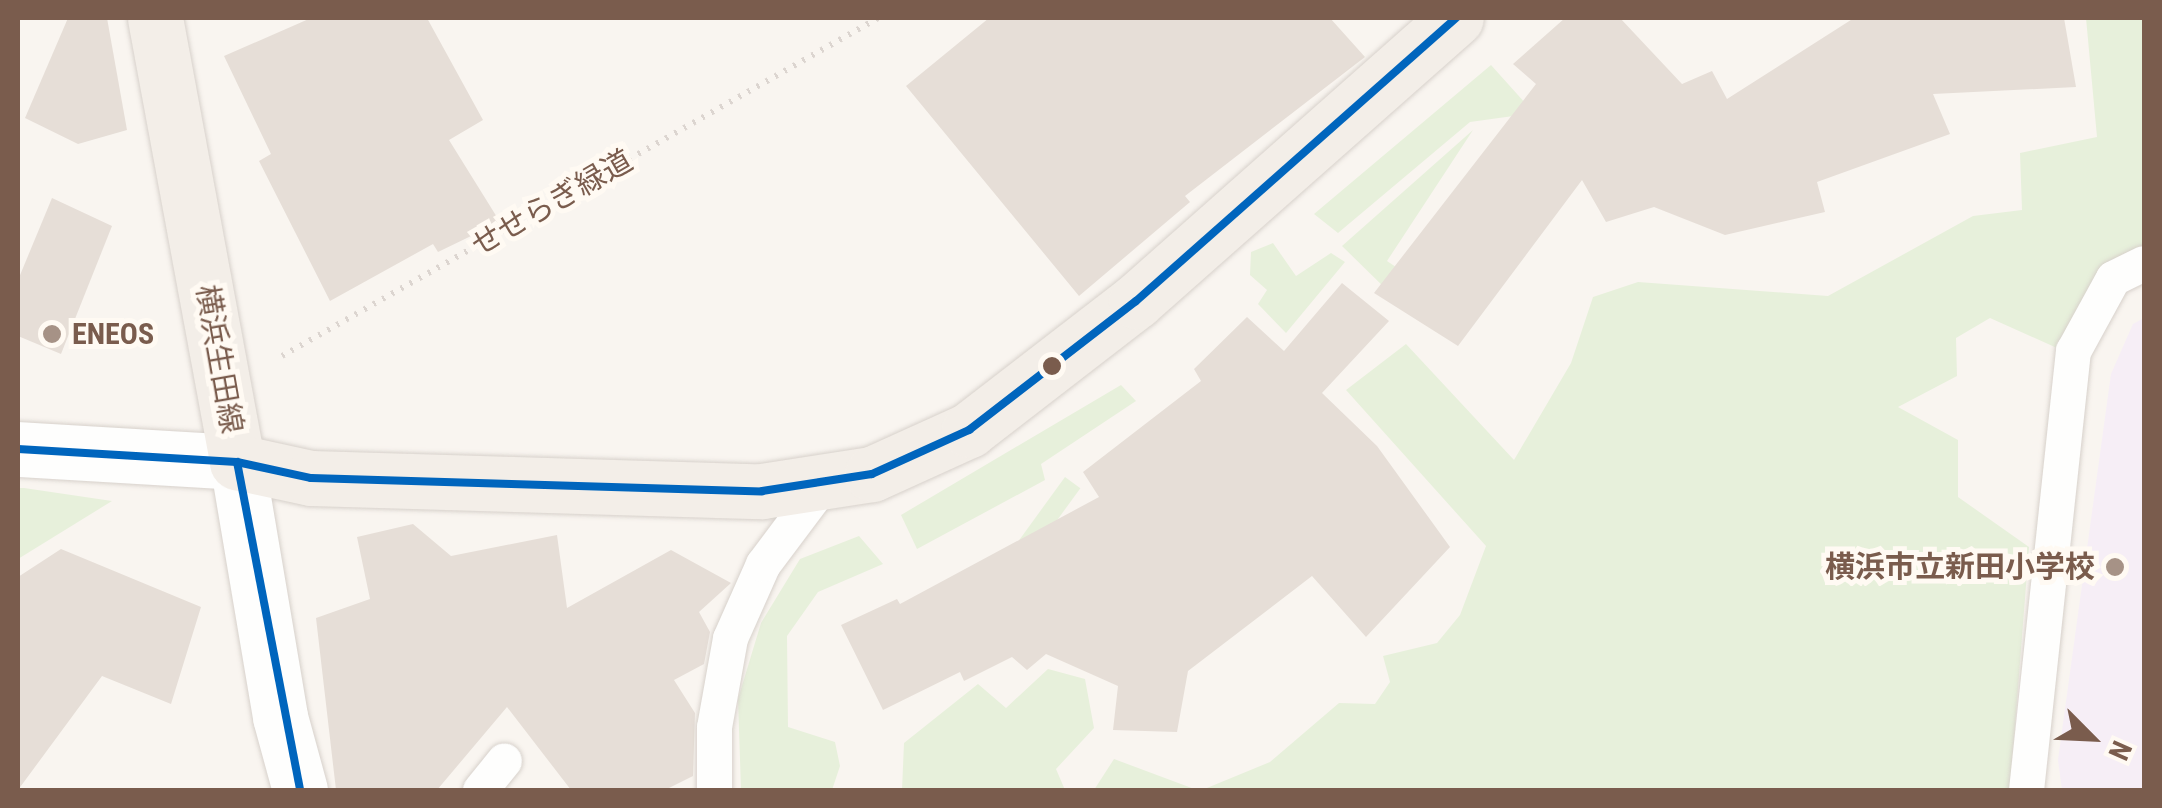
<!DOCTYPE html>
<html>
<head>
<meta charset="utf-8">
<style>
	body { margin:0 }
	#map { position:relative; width:2162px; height:808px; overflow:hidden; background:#f9f5f0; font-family:"Roboto Condensed","Noto Sans JP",sans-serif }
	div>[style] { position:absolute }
	.education>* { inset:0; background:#f6eef6 }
	.green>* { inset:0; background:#e7f0db; transform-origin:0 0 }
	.building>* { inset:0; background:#e6ded7 }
	.path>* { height:6px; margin-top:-3px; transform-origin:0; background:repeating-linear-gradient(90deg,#dcd5d0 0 2.5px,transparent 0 10.5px) }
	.roads { filter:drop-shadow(0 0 2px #d7d1cb) drop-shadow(0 0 2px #d7d1cb) }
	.lane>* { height:35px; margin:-17.5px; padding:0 17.5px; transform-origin:17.5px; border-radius:17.5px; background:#fefefd }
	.secondary>* { height:55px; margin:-27.5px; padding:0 27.5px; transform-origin:27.5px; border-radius:27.5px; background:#fefefd }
	.primary>* { height:55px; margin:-27.5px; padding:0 27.5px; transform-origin:27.5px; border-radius:27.5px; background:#f3eee8 }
	.bus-1>* { height:8px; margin:-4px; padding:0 4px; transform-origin:4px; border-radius:4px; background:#0065bd }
	.dots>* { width:28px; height:28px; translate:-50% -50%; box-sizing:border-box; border:5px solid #fffaf3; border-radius:50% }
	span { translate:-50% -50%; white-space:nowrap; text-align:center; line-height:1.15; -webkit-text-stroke:10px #fffaf3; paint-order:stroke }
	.street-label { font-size:30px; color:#7a5c4d }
	.poi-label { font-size:30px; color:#7a5c4d; font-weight:700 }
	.left { translate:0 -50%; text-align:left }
	.right { translate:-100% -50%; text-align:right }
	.frame { position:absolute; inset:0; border:20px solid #7a5c4d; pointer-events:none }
	.north { position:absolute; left:2042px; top:688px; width:100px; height:100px; -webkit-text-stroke:8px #fffaf3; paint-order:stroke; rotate:114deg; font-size:28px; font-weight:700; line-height:40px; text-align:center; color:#7a5c4d }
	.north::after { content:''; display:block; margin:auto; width:35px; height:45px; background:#7a5c4d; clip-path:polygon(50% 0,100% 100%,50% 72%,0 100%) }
</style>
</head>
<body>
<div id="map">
	<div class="education">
		<i style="clip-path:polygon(2144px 318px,2144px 790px,2062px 790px,2058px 760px,2111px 374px,2133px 324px)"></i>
	</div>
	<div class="green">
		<i style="clip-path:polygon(2086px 18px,2144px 18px,2144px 247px,2057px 348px,1990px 318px,1956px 338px,1957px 376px,1898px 407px,1958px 440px,1958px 497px,2029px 547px,2010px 790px,1202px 790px,1270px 762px,1339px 703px,1375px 704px,1390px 682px,1383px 656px,1437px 643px,1460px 615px,1486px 546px,1346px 390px,1406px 344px,1514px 460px,1571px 363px,1593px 297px,1638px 282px,1828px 296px,1973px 216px,2022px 210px,2020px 153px,2097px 137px)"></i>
		<i style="clip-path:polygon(1491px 65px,1534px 113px,1470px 122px,1338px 233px,1314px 214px)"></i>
		<i style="clip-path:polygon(1473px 130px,1387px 261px,1405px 273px,1388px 291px,1342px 246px)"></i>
		<i style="clip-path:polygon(1273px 243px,1296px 276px,1331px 253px,1345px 262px,1286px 333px,1258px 304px,1267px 290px,1250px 275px,1251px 252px)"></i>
		<i style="clip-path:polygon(1121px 385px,1136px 401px,1041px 464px,1045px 480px,917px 549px,901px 515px)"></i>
		<i style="left:1065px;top:477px;width:19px;height:114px;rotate:36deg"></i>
		<i style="clip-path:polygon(18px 488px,24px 488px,112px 501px,18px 559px)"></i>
		<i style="clip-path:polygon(859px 536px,883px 564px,818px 592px,787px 636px,788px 727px,835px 742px,840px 766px,832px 790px,741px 790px,738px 699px,761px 623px,800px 559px)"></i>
		<i style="clip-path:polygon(1048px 669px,1085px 679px,1094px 728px,1056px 769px,1065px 790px,902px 790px,904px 743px,978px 684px,1006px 708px)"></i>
		<i style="clip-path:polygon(1114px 759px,1197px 790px,1094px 790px)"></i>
	</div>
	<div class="building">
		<i style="clip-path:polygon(68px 18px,107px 18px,127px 130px,78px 144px,25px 118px)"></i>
		<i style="clip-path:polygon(311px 18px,427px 18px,483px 120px,449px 140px,500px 222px,438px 252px,433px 244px,330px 301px,259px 161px,271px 154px,224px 56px)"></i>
		<i style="clip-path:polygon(989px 18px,1330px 18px,1365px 57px,1185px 196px,1190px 202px,1079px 296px,906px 86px)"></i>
		<i style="clip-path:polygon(1565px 18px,1620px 18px,1682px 84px,1712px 71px,1727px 99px,1854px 18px,2064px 18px,2076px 87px,1933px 94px,1950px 134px,1817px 182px,1825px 212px,1725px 235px,1654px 207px,1606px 222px,1582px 180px,1458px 346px,1374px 293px,1536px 84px,1513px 64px)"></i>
		<i style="clip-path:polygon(52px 198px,112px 226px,61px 354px,18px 336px,18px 280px)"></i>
		<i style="clip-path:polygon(1342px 283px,1389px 321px,1322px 393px,1377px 446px,1450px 547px,1366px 637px,1312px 576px,1188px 671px,1177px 732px,1113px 730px,1118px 686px,1046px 654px,1027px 670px,1012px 657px,964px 681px,960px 672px,883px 710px,841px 625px,897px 599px,900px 604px,1099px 497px,1083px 472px,1201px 381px,1194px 369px,1247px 317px,1284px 351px)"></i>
		<i style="clip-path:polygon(413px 524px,451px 556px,557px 535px,567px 608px,671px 550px,731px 583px,699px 612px,710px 632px,704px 664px,674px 680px,695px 713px,693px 776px,665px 790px,571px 790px,507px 707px,437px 790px,336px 790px,316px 618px,370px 599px,357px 537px)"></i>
		<i style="clip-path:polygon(61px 549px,201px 607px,171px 704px,102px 676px,18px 790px,18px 577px)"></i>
	</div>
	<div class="path">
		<i style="left:282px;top:356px;width:685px;rotate:-29.56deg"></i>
	</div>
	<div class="roads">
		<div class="lane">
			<i style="left:480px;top:790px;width:38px;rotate:-51deg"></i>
			<i style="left:714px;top:790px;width:63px;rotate:-90deg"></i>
			<i style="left:714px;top:727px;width:90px;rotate:-79.8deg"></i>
			<i style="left:730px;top:638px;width:81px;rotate:-66deg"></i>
			<i style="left:763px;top:564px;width:95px;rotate:-53.1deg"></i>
			<i style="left:2026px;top:790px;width:442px;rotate:-83.9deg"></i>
			<i style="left:2073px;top:351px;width:83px;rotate:-61.3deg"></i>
			<i style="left:2113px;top:278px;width:34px;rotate:-26deg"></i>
		</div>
		<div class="secondary">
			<i style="left:18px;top:449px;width:219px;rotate:3.4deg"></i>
			<i style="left:237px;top:462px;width:259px;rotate:80.4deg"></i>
			<i style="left:280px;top:717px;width:76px;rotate:74.7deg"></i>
		</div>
		<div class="primary">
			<i style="left:155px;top:18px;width:452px;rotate:79.5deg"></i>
			<i style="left:237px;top:462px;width:76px;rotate:12.2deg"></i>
			<i style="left:311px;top:478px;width:451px;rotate:1.7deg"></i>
			<i style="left:762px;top:491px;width:111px;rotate:-8.8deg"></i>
			<i style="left:872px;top:474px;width:107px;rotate:-24.4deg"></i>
			<i style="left:969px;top:430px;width:211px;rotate:-37.7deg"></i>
			<i style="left:1136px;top:301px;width:427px;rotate:-41.5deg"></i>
		</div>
	</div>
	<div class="bus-1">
		<i style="left:18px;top:449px;width:219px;rotate:3.4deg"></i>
		<i style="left:237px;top:462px;width:76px;rotate:12.2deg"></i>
		<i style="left:311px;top:478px;width:451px;rotate:1.7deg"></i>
		<i style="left:762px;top:491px;width:111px;rotate:-8.8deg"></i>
		<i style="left:872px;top:474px;width:107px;rotate:-24.4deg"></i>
		<i style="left:969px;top:430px;width:211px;rotate:-37.7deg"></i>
		<i style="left:1136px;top:301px;width:427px;rotate:-41.5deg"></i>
		<i style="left:237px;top:462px;width:334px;rotate:79.1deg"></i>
	</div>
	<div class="dots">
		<i style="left:52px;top:334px;background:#a69286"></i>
		<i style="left:1052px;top:366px;background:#7a5c4d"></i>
		<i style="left:2115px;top:567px;background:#a69286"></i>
	</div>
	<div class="street-label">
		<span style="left:552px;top:203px;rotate:-30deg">せせらぎ緑道</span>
		<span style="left:219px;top:359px;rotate:80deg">横浜生田線</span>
	</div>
	<div class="poi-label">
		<span class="left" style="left:72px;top:334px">ENEOS</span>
		<span class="right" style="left:2095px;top:567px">横浜市立新田小学校</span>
	</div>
	<div class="frame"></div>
	<div class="north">N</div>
</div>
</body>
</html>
